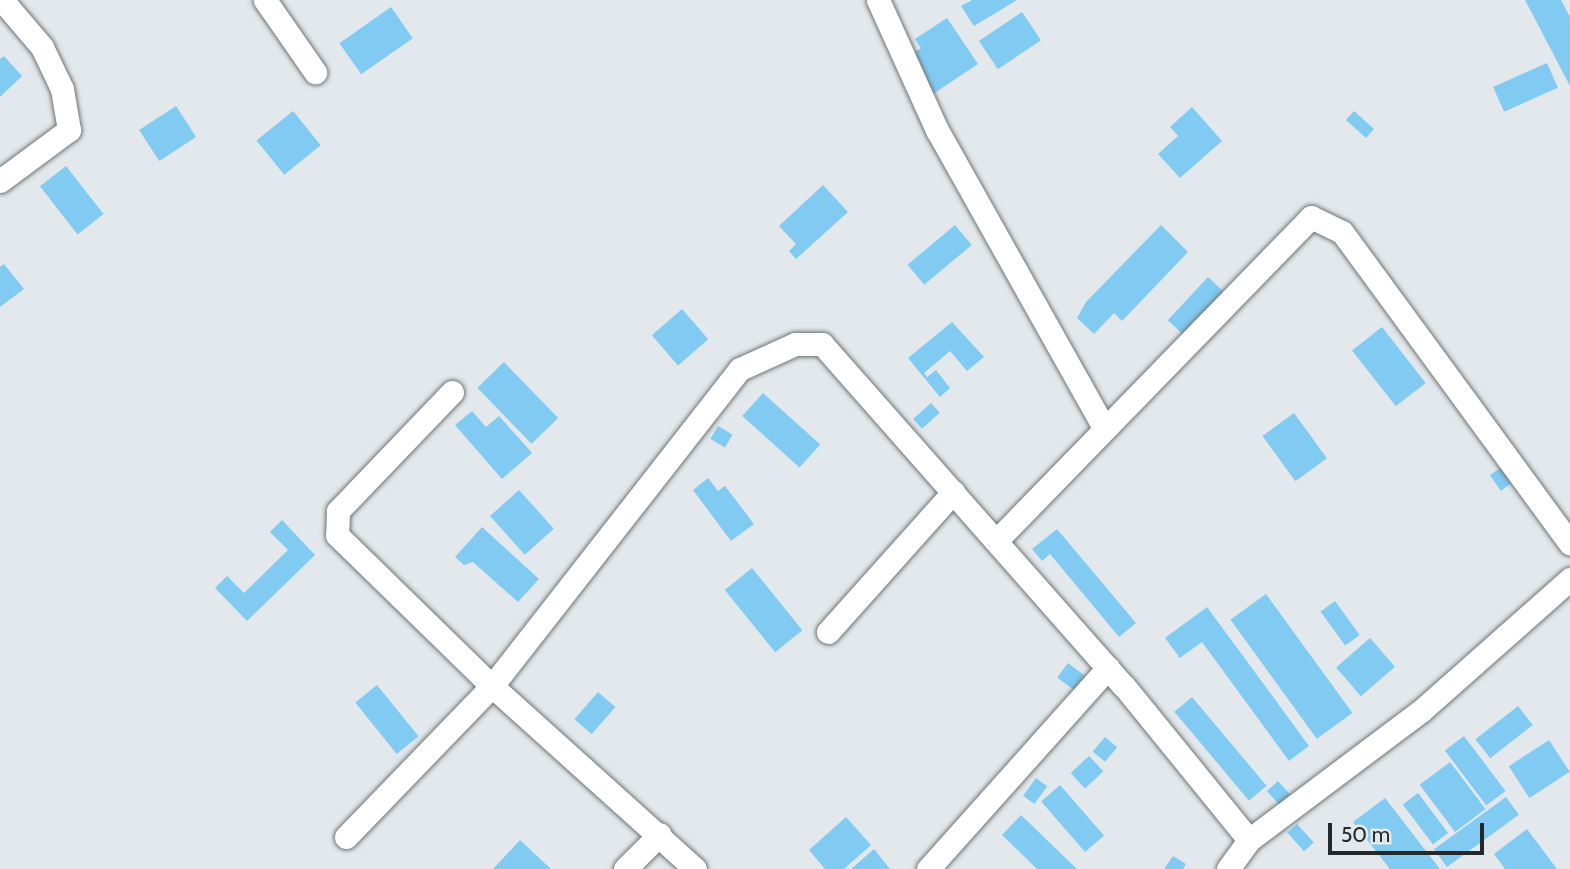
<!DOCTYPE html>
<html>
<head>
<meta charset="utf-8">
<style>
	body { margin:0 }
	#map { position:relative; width:1570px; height:869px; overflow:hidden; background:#e2e8eb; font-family:Cabin,sans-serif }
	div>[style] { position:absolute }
	.building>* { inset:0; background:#81cbf3; transform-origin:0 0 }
	.roads { filter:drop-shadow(0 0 2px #6f7476) drop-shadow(0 0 2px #6f7476) }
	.minor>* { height:23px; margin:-11.5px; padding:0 11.5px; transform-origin:11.5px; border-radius:11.5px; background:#fff }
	span { translate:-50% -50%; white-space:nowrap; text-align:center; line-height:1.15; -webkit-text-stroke:5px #e2e8eb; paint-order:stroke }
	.scale { position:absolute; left:1328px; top:823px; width:156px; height:32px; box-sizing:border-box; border:4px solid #252728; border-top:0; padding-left:9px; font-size:21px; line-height:24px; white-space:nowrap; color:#252728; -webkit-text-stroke:5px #e2e8eb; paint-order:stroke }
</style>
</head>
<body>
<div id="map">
	<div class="building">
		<i style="clip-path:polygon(972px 0,1017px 0,974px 26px,961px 6px)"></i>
		<i style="clip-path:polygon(1525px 0,1561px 0,1570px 17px,1570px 86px)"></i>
		<i style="left:391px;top:7px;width:38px;height:63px;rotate:55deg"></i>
		<i style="left:1022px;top:12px;width:34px;height:52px;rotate:56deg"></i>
		<i style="clip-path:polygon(947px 18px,978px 64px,933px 94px,908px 56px,921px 48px,915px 39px)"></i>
		<i style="clip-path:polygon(4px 56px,22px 76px,0 97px,0 59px)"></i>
		<i style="left:1547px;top:63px;width:27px;height:59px;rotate:66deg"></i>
		<i style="left:176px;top:106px;width:37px;height:44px;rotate:57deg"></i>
		<i style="clip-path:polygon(1192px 107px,1222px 141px,1180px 178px,1158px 154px,1178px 136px,1170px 127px)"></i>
		<i style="left:293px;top:111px;width:44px;height:47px;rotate:51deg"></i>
		<i style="left:1354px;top:111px;width:27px;height:12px;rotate:42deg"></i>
		<i style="left:66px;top:166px;width:61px;height:33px;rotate:52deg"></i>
		<i style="clip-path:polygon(823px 185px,848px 212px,796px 259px,789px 251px,796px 244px,779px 226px)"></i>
		<i style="left:955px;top:225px;width:26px;height:62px;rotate:50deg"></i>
		<i style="clip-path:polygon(1161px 225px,1188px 252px,1122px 321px,1114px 313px,1094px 334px,1077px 318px,1086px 302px)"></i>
		<i style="clip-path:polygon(4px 264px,24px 289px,0 307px,0 267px)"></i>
		<i style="left:1208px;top:277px;width:23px;height:59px;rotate:43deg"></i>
		<i style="left:682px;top:309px;width:40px;height:40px;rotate:49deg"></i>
		<i style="clip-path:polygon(952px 322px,984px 357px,967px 371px,950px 351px,924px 373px,927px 377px,936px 370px,950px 388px,940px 397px,908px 358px)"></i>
		<i style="left:1382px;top:327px;width:71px;height:38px;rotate:52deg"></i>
		<i style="left:504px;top:362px;width:78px;height:37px;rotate:46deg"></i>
		<i style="left:763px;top:393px;width:77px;height:31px;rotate:42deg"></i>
		<i style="left:931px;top:403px;width:13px;height:24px;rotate:48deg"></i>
		<i style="clip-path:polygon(472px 411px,486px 427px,499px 416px,532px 453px,502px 479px,455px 425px)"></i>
		<i style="left:1294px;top:413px;width:56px;height:39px;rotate:54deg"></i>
		<i style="left:718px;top:426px;width:17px;height:15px;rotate:31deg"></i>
		<i style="left:1503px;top:466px;width:19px;height:16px;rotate:55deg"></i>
		<i style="clip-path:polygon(708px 478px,718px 491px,725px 486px,754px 524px,731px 541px,693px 490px)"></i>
		<i style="left:519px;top:490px;width:52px;height:39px;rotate:48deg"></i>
		<i style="clip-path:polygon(282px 520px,315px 555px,247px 621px,215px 588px,227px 576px,244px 593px,288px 550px,270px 532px)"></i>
		<i style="clip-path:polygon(482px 527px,539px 579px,518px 602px,473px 562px,464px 565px,455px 557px)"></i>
		<i style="clip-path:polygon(1057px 529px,1136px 623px,1119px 637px,1050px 554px,1042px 561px,1032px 549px)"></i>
		<i style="left:752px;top:568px;width:80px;height:35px;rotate:51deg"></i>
		<i style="left:1266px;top:594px;width:147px;height:44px;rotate:54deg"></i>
		<i style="left:1335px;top:601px;width:42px;height:18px;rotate:54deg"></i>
		<i style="clip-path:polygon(1207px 607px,1309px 746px,1289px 761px,1202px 642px,1180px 658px,1165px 638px)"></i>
		<i style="left:1370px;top:638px;width:38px;height:45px;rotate:49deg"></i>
		<i style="left:1068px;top:663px;width:21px;height:18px;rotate:37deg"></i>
		<i style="left:377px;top:685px;width:66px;height:28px;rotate:51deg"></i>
		<i style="left:598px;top:692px;width:23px;height:36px;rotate:41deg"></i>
		<i style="left:1192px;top:697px;width:116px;height:23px;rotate:50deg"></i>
		<i style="left:1518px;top:706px;width:24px;height:54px;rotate:52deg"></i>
		<i style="left:1464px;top:736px;width:69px;height:24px;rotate:53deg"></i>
		<i style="left:1105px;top:737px;width:16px;height:19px;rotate:40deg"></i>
		<i style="left:1549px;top:740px;width:38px;height:48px;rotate:57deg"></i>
		<i style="left:1089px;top:756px;width:21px;height:25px;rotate:47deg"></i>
		<i style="left:1450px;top:762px;width:59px;height:38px;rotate:53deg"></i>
		<i style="left:1036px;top:778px;width:14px;height:22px;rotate:36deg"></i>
		<i style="left:1278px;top:781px;width:24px;height:15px;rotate:48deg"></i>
		<i style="left:1060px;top:785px;width:67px;height:25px;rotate:49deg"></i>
		<i style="left:1418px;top:793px;width:50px;height:19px;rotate:53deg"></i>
		<i style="left:1506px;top:797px;width:22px;height:89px;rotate:54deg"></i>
		<i style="clip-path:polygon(1385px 798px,1440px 869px,1390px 869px,1353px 822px)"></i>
		<i style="clip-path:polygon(1021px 815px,1077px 869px,1037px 869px,1002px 835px)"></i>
		<i style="clip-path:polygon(846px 817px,871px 845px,844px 869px,825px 869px,809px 850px)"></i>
		<i style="left:1297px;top:824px;width:25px;height:13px;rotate:48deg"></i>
		<i style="clip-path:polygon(1527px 829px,1557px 869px,1505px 869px,1494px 854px)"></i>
		<i style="clip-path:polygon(520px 840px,551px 869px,493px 869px)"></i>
		<i style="clip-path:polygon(874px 849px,890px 869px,851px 869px)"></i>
		<i style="clip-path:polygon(1173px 856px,1186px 864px,1183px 869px,1164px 869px)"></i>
	</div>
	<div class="roads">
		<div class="minor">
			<i style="left:265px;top:0;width:88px;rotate:55.2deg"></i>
			<i style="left:878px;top:0;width:143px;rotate:65.6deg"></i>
			<i style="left:937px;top:130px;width:342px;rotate:60.7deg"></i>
			<i style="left:0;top:181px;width:86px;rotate:-36.5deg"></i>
			<i style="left:69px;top:130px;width:42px;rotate:-99.7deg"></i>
			<i style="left:62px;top:89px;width:47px;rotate:-115.5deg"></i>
			<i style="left:42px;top:47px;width:62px;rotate:-130.4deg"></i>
			<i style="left:452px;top:392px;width:165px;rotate:133.8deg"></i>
			<i style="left:338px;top:511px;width:24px;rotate:92deg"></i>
			<i style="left:337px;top:535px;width:216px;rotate:44.3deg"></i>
			<i style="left:492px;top:686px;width:402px;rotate:-52deg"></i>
			<i style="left:740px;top:369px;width:60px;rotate:-24.4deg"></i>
			<i style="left:795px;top:344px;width:27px"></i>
			<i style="left:822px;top:344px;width:456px;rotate:48.6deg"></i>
			<i style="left:1124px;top:686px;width:198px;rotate:50.9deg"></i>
			<i style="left:1249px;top:840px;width:216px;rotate:-36.9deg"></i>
			<i style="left:1422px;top:710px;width:198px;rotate:-41.5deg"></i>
			<i style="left:996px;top:541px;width:452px;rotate:-45.8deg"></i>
			<i style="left:1311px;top:217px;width:34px;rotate:26deg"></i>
			<i style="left:1342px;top:232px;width:386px;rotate:53.8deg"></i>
			<i style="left:828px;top:632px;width:188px;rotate:-48.2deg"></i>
			<i style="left:346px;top:837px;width:210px;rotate:-46deg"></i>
			<i style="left:492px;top:686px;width:273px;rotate:42deg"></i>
			<i style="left:625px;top:869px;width:49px;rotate:-45deg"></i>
			<i style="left:928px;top:869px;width:270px;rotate:-48.2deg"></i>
			<i style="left:1228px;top:869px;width:36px;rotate:-54deg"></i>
		</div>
	</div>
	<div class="scale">50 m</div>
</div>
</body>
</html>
